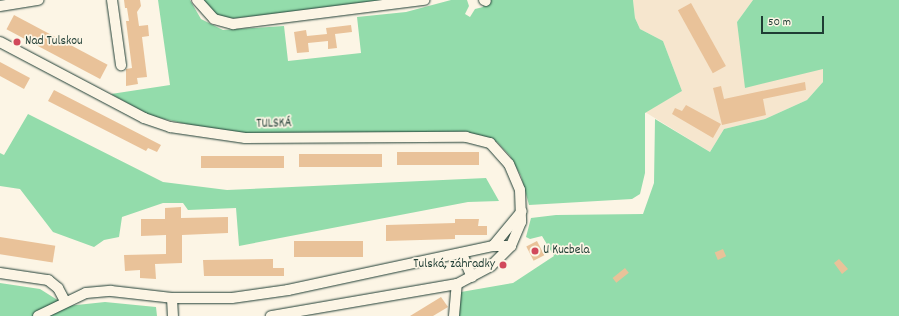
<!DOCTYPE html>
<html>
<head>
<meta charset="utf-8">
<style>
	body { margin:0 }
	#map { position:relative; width:899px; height:316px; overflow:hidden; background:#fcf5e5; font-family:Dekko,sans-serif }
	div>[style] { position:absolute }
	.built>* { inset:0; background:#f6e6ce }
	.green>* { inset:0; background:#93dcab }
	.building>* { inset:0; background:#e9c299; transform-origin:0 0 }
	.roads { filter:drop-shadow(0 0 1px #1f3d34) drop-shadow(0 0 1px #1f3d34) }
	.street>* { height:10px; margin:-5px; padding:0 5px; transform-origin:5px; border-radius:5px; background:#fcf5e5 }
	.dots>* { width:11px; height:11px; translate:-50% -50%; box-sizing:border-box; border:2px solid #fcf5e5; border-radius:50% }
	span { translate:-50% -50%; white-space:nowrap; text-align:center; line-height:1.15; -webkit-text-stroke:3.5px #fcf5e5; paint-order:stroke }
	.poi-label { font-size:13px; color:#1f3d34 }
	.left { translate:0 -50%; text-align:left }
	.right { translate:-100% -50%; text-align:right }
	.street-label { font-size:13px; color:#1f3d34 }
	.scale { position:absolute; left:761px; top:16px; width:63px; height:18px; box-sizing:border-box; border:2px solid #1f3d34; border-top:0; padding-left:5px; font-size:12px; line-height:14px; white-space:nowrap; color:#1f3d34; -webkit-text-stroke:3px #fcf5e5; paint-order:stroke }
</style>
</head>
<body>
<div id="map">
	<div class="built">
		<i style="clip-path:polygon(633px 0,753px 0,737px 22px,824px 69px,823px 82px,807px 100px,765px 119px,724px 129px,710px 152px,645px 112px,682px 91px,663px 41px,640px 29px,635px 18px)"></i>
	</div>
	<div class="green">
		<i style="clip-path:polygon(158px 0,190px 0,201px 19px,223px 30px,284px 26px,288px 61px,361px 53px,357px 17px,406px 12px,451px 0,467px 0,469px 6px,465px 14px,470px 17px,475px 9px,483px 7px,486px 0,633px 0,635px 18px,640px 29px,663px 41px,682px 91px,645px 113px,645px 173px,640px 194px,632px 199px,529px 205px,521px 176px,510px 156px,497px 142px,480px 135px,253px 134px,217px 131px,151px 116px,111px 94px,170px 85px)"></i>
		<i style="clip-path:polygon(201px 0,405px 0,228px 19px,216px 16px)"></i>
		<i style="clip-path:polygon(753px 0,899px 0,899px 316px,458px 316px,461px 292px,513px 283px,554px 256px,542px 236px,530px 239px,526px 237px,531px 218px,556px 215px,643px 214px,654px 183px,655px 119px,710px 152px,724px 129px,765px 119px,807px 100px,823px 82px,823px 69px,745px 88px,737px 22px)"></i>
		<i style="clip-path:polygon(28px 114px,163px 182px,227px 190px,486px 178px,499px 201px,468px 202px,239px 246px,236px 208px,188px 210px,183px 203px,163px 203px,122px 217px,119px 237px,104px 240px,94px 247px,53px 232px,20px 189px,0 186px,0 153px,4px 155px)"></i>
		<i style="clip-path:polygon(0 283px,40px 289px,67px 306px,105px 302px,156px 307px,157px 316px,0 316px)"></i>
	</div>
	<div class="building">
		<i style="clip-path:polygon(124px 0,140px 0,141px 6px,137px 12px,139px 26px,148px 25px,149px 36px,142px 37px,147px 77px,137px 78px,138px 84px,126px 86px,126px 69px,132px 68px,126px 21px,129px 21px,127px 8px,125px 8px)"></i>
		<i style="left:691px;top:3px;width:72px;height:15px;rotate:61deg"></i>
		<i style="left:14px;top:15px;width:106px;height:16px;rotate:28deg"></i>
		<i style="clip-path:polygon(351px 25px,352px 32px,335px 34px,337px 48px,328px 49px,328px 41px,308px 43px,309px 52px,297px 53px,294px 32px,306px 30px,307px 36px,327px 34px,326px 28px)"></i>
		<i style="clip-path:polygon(0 62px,30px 78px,24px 89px,0 76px)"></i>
		<i style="clip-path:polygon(805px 82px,806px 90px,763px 99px,766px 115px,722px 125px,713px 88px,721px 86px,724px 99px)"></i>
		<i style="clip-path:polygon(54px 90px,161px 145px,157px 152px,148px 148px,146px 151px,48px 101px)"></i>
		<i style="clip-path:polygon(686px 105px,721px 124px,713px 138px,672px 114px,675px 108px,682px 111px)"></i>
		<i style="left:479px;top:152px;width:13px;height:82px;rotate:90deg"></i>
		<i style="left:382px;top:154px;width:13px;height:83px;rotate:90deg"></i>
		<i style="left:284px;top:156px;width:12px;height:83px;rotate:90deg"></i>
		<i style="clip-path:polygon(181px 207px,181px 218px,228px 217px,228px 233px,182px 235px,182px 263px,155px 264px,156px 279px,140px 278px,140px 270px,125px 271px,124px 255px,166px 254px,166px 235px,141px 236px,141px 219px,165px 219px,165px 208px)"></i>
		<i style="clip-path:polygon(455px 219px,479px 219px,478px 226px,487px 226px,487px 235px,455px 235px,455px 239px,386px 241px,386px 225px,455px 223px)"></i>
		<i style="left:0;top:237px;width:56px;height:17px;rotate:9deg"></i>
		<i style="left:363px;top:241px;width:16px;height:69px;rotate:90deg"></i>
		<i style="left:537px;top:241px;width:16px;height:12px;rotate:63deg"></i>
		<i style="left:723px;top:249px;width:8px;height:9px;rotate:67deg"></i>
		<i style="clip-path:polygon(273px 259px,273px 268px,284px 268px,284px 276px,204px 276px,203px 260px)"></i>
		<i style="clip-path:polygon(839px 259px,848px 269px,842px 274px,834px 263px)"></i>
		<i style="left:625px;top:268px;width:6px;height:16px;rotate:51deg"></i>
		<i style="clip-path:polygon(441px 297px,448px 307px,433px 316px,410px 316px)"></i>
	</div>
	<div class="roads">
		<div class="street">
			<i style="left:112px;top:0;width:66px;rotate:82.1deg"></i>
			<i style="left:197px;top:0;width:25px;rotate:48deg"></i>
			<i style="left:214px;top:19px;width:20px;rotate:15deg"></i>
			<i style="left:233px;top:24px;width:193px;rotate:-7.2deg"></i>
			<i style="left:484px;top:0;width:2px;rotate:27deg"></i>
			<i style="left:0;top:6px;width:39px;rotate:-9deg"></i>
			<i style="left:0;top:42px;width:163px;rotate:27.8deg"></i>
			<i style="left:144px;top:118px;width:28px;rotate:19deg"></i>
			<i style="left:170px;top:127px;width:76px;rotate:8.3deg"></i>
			<i style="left:245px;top:138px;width:221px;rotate:-0.3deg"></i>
			<i style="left:466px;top:137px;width:25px;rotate:14deg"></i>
			<i style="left:490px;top:143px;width:28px;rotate:48deg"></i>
			<i style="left:509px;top:164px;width:28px;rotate:67deg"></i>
			<i style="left:520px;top:190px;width:32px;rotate:88deg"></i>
			<i style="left:521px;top:222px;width:26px;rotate:113deg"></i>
			<i style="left:511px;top:246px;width:28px;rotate:135deg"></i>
			<i style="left:491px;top:266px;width:38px;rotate:152deg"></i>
			<i style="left:457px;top:284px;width:189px;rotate:170.2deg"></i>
			<i style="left:493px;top:246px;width:45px;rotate:-50.4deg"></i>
			<i style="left:462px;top:254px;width:25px;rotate:67deg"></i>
			<i style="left:0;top:273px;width:49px;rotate:8.3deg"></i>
			<i style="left:48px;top:280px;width:13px;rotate:39deg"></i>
			<i style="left:58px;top:288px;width:15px;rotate:62deg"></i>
			<i style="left:172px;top:298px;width:18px;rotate:87deg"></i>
			<i style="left:38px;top:316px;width:53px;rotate:-25.6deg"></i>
			<i style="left:86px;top:293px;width:25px;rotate:-5deg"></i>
			<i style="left:111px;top:291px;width:61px;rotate:6.5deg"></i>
			<i style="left:172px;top:298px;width:60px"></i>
			<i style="left:232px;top:298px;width:57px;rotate:-8.1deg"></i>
			<i style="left:288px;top:290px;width:210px;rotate:-12.1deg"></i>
			<i style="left:493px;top:246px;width:18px"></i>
			<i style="left:454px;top:316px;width:32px;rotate:-85deg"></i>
		</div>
	</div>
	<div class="dots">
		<i style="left:17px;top:42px;background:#d1495b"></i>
		<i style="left:535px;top:251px;background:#d1495b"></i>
		<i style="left:503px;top:265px;background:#d1495b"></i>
	</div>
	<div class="poi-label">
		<span class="left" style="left:25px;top:42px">Nad Tulskou</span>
		<span class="left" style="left:543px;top:251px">U Kucbela</span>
		<span class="right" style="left:495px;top:265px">Tulská, záhradky</span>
	</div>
	<div class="street-label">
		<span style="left:274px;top:125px;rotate:-1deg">TULSKÁ</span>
	</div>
	<div class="scale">50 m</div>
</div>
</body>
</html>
